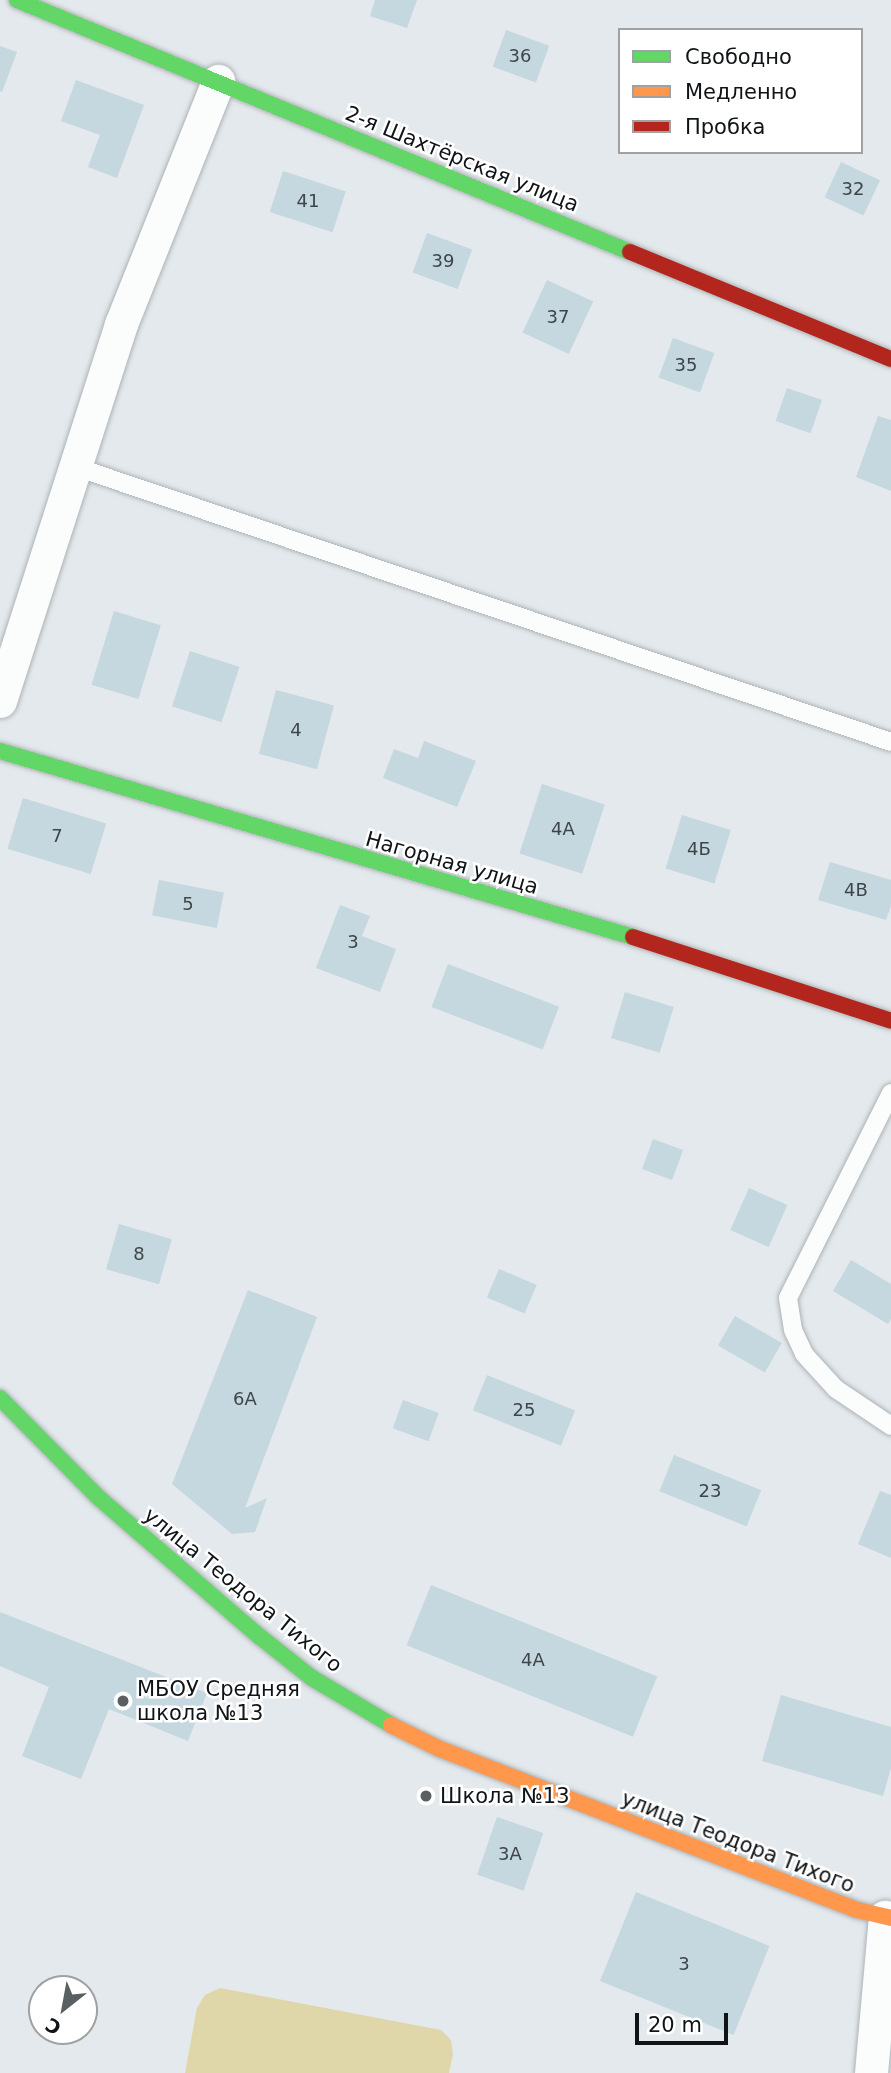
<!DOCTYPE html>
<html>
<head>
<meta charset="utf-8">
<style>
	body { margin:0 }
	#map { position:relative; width:891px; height:2073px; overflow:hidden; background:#e3e9ec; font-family:"DejaVu Sans",sans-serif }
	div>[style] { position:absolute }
	.green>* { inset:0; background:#dfd6a9 }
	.building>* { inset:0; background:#c5d7df; transform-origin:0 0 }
	.roads { filter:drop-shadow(0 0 2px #aeb3b6) drop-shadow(0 0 2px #aeb3b6) }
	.lane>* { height:18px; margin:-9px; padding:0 9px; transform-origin:9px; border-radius:9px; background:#fbfcfc }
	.street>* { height:33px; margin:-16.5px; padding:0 16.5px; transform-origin:16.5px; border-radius:16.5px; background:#fbfcfc }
	.fast>* { height:16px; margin:-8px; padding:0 8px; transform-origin:8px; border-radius:8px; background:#63d668 }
	.slow>* { height:16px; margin:-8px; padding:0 8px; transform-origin:8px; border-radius:8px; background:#ff974d }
	.jam>* { height:16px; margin:-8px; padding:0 8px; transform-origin:8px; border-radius:8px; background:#b3261e }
	.dots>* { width:19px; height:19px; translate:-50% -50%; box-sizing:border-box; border:4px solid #fff; border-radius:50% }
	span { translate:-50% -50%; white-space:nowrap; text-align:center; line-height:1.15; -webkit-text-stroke:5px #fff; paint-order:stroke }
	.number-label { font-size:18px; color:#3e4649 }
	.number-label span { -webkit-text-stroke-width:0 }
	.street-label { font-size:21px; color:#101416 }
	.poi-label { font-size:21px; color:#101416 }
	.left { translate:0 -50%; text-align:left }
	.legend { position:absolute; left:618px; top:28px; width:245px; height:126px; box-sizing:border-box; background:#fff; border:2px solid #9fa1a2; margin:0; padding:9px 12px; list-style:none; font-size:21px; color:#101416 }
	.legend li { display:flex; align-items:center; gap:14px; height:35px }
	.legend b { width:35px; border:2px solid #9fa1a2 }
	.north { position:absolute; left:28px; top:1975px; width:70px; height:70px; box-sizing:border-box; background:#fff; border:2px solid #9fa1a2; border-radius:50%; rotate:211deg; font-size:19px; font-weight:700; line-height:28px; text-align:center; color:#101416 }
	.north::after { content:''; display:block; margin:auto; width:24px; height:32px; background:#5a5f61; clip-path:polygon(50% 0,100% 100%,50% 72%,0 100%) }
	.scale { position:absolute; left:635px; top:2013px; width:93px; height:32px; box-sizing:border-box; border:4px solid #101416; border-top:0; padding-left:9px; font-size:21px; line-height:24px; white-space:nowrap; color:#101416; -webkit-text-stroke:5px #fff; paint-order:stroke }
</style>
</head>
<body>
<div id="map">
	<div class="green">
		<i style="clip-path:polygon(220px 1988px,441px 2030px,451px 2040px,453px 2054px,449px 2073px,185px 2073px,197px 2008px,205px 1995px)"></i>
	</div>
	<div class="building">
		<i style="clip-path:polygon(375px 0,417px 0,407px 28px,370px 16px)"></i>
		<i style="left:506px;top:30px;width:46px;height:39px;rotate:20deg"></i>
		<i style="clip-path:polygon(0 46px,17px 52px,2px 92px,0 91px)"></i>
		<i style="clip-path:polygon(76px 80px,144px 105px,117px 178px,88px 167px,100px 135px,61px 121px)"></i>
		<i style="left:841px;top:162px;width:43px;height:39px;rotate:25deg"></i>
		<i style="left:283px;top:171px;width:66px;height:43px;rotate:18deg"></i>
		<i style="left:427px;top:233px;width:48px;height:42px;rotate:20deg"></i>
		<i style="left:547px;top:280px;width:51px;height:58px;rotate:25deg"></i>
		<i style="left:673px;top:338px;width:44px;height:42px;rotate:20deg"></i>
		<i style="left:787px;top:388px;width:37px;height:35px;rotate:19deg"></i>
		<i style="clip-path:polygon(878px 416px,891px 420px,891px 491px,856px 477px)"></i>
		<i style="left:114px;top:611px;width:49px;height:77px;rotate:17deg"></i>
		<i style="left:190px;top:651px;width:52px;height:58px;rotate:18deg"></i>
		<i style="left:276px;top:690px;width:60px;height:66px;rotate:15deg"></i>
		<i style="clip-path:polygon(424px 741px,476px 761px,457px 807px,383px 778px,394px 749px,418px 758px)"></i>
		<i style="left:542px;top:784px;width:66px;height:73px;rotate:18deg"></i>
		<i style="left:23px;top:798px;width:87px;height:53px;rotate:17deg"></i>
		<i style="left:682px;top:815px;width:51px;height:56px;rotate:17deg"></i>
		<i style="clip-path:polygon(830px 862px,891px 880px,891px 906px,886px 920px,818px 900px)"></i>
		<i style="left:159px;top:880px;width:66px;height:36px;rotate:11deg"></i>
		<i style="clip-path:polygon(340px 905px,370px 916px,362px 936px,396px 949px,380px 992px,316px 968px)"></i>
		<i style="left:448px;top:964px;width:119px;height:46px;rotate:21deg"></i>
		<i style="left:625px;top:992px;width:51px;height:48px;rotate:17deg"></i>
		<i style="left:653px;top:1139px;width:32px;height:32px;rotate:20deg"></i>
		<i style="left:749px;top:1188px;width:42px;height:46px;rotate:24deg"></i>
		<i style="left:119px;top:1224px;width:55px;height:47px;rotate:16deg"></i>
		<i style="clip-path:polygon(851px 1260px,891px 1284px,891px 1319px,888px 1324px,833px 1291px)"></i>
		<i style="left:499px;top:1269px;width:41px;height:31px;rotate:23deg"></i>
		<i style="clip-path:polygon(248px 1290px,317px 1317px,245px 1508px,267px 1498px,255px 1532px,232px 1534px,172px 1484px)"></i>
		<i style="left:735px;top:1316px;width:54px;height:34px;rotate:30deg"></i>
		<i style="left:487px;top:1375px;width:95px;height:38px;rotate:22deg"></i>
		<i style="left:403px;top:1400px;width:38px;height:30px;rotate:20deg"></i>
		<i style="left:674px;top:1455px;width:94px;height:39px;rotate:22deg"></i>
		<i style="clip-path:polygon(880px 1491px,891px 1495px,891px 1558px,858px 1544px)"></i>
		<i style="left:431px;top:1585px;width:244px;height:65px;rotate:22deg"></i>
		<i style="clip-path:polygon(0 1612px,207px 1693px,188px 1741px,109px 1709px,81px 1779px,22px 1756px,49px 1687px,0 1666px)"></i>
		<i style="clip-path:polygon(781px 1695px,891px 1727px,891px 1768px,883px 1796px,762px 1761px)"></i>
		<i style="left:497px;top:1817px;width:49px;height:61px;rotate:19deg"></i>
		<i style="left:636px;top:1892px;width:144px;height:96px;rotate:22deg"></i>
	</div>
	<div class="roads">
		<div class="lane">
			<i style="left:73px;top:466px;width:863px;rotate:18.64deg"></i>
			<i style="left:891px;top:1093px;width:229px;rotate:116.7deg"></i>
			<i style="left:788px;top:1298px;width:32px;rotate:81deg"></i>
			<i style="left:793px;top:1330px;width:26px;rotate:65deg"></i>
			<i style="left:804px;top:1354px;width:47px;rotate:47.6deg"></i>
			<i style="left:836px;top:1389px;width:66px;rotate:33.9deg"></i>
		</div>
		<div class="street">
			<i style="left:0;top:701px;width:396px;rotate:-72.2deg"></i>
			<i style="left:121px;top:324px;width:262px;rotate:-68.2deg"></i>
			<i style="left:871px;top:2073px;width:157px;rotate:-84.9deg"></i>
		</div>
		<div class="fast">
			<i style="left:17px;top:0;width:663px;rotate:22.35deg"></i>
			<i style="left:0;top:751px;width:660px;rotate:16.37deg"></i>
			<i style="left:0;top:1398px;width:141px;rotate:45.3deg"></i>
			<i style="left:99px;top:1498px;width:211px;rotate:40.8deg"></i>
			<i style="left:259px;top:1636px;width:68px;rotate:38.4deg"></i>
			<i style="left:312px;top:1678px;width:92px;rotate:30.7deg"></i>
		</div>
		<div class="slow">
			<i style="left:391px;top:1725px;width:55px;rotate:26.1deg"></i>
			<i style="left:440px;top:1749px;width:447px;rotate:21.1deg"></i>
			<i style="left:857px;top:1910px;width:35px;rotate:13deg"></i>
		</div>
		<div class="jam">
			<i style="left:630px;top:252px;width:282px;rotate:22.3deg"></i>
			<i style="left:633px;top:937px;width:271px;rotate:18deg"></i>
		</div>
	</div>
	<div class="dots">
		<i style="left:123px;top:1701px;background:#5a5f61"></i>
		<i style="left:426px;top:1796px;background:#5a5f61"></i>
	</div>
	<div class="number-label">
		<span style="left:520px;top:56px">36</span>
		<span style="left:853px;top:189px">32</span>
		<span style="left:308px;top:201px">41</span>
		<span style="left:443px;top:261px">39</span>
		<span style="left:558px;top:317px">37</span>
		<span style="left:686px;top:365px">35</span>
		<span style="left:296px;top:730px">4</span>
		<span style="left:563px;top:829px">4А</span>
		<span style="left:57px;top:836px">7</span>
		<span style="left:699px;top:849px">4Б</span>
		<span style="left:856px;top:890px">4В</span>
		<span style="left:188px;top:904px">5</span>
		<span style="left:353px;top:942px">3</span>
		<span style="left:139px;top:1254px">8</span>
		<span style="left:245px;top:1399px">6А</span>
		<span style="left:524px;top:1410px">25</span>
		<span style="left:710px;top:1491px">23</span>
		<span style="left:533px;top:1660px">4А</span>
		<span style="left:510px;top:1854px">3А</span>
		<span style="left:684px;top:1964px">3</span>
	</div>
	<div class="street-label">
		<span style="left:462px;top:159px;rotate:22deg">2-я Шахтёрская улица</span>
		<span style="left:452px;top:863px;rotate:16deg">Нагорная улица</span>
		<span style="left:243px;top:1590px;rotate:39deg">улица Теодора Тихого</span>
		<span style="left:738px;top:1842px;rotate:21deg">улица Теодора Тихого</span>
	</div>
	<div class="poi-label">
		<span class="left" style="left:137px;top:1701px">МБОУ Средняя<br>школа №13</span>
		<span class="left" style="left:440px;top:1796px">Школа №13</span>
	</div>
	<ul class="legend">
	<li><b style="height:9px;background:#63d668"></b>Свободно</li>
	<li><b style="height:9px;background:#ff974d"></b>Медленно</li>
	<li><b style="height:9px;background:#b3261e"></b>Пробка</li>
	</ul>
	<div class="north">С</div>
	<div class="scale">20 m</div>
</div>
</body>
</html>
